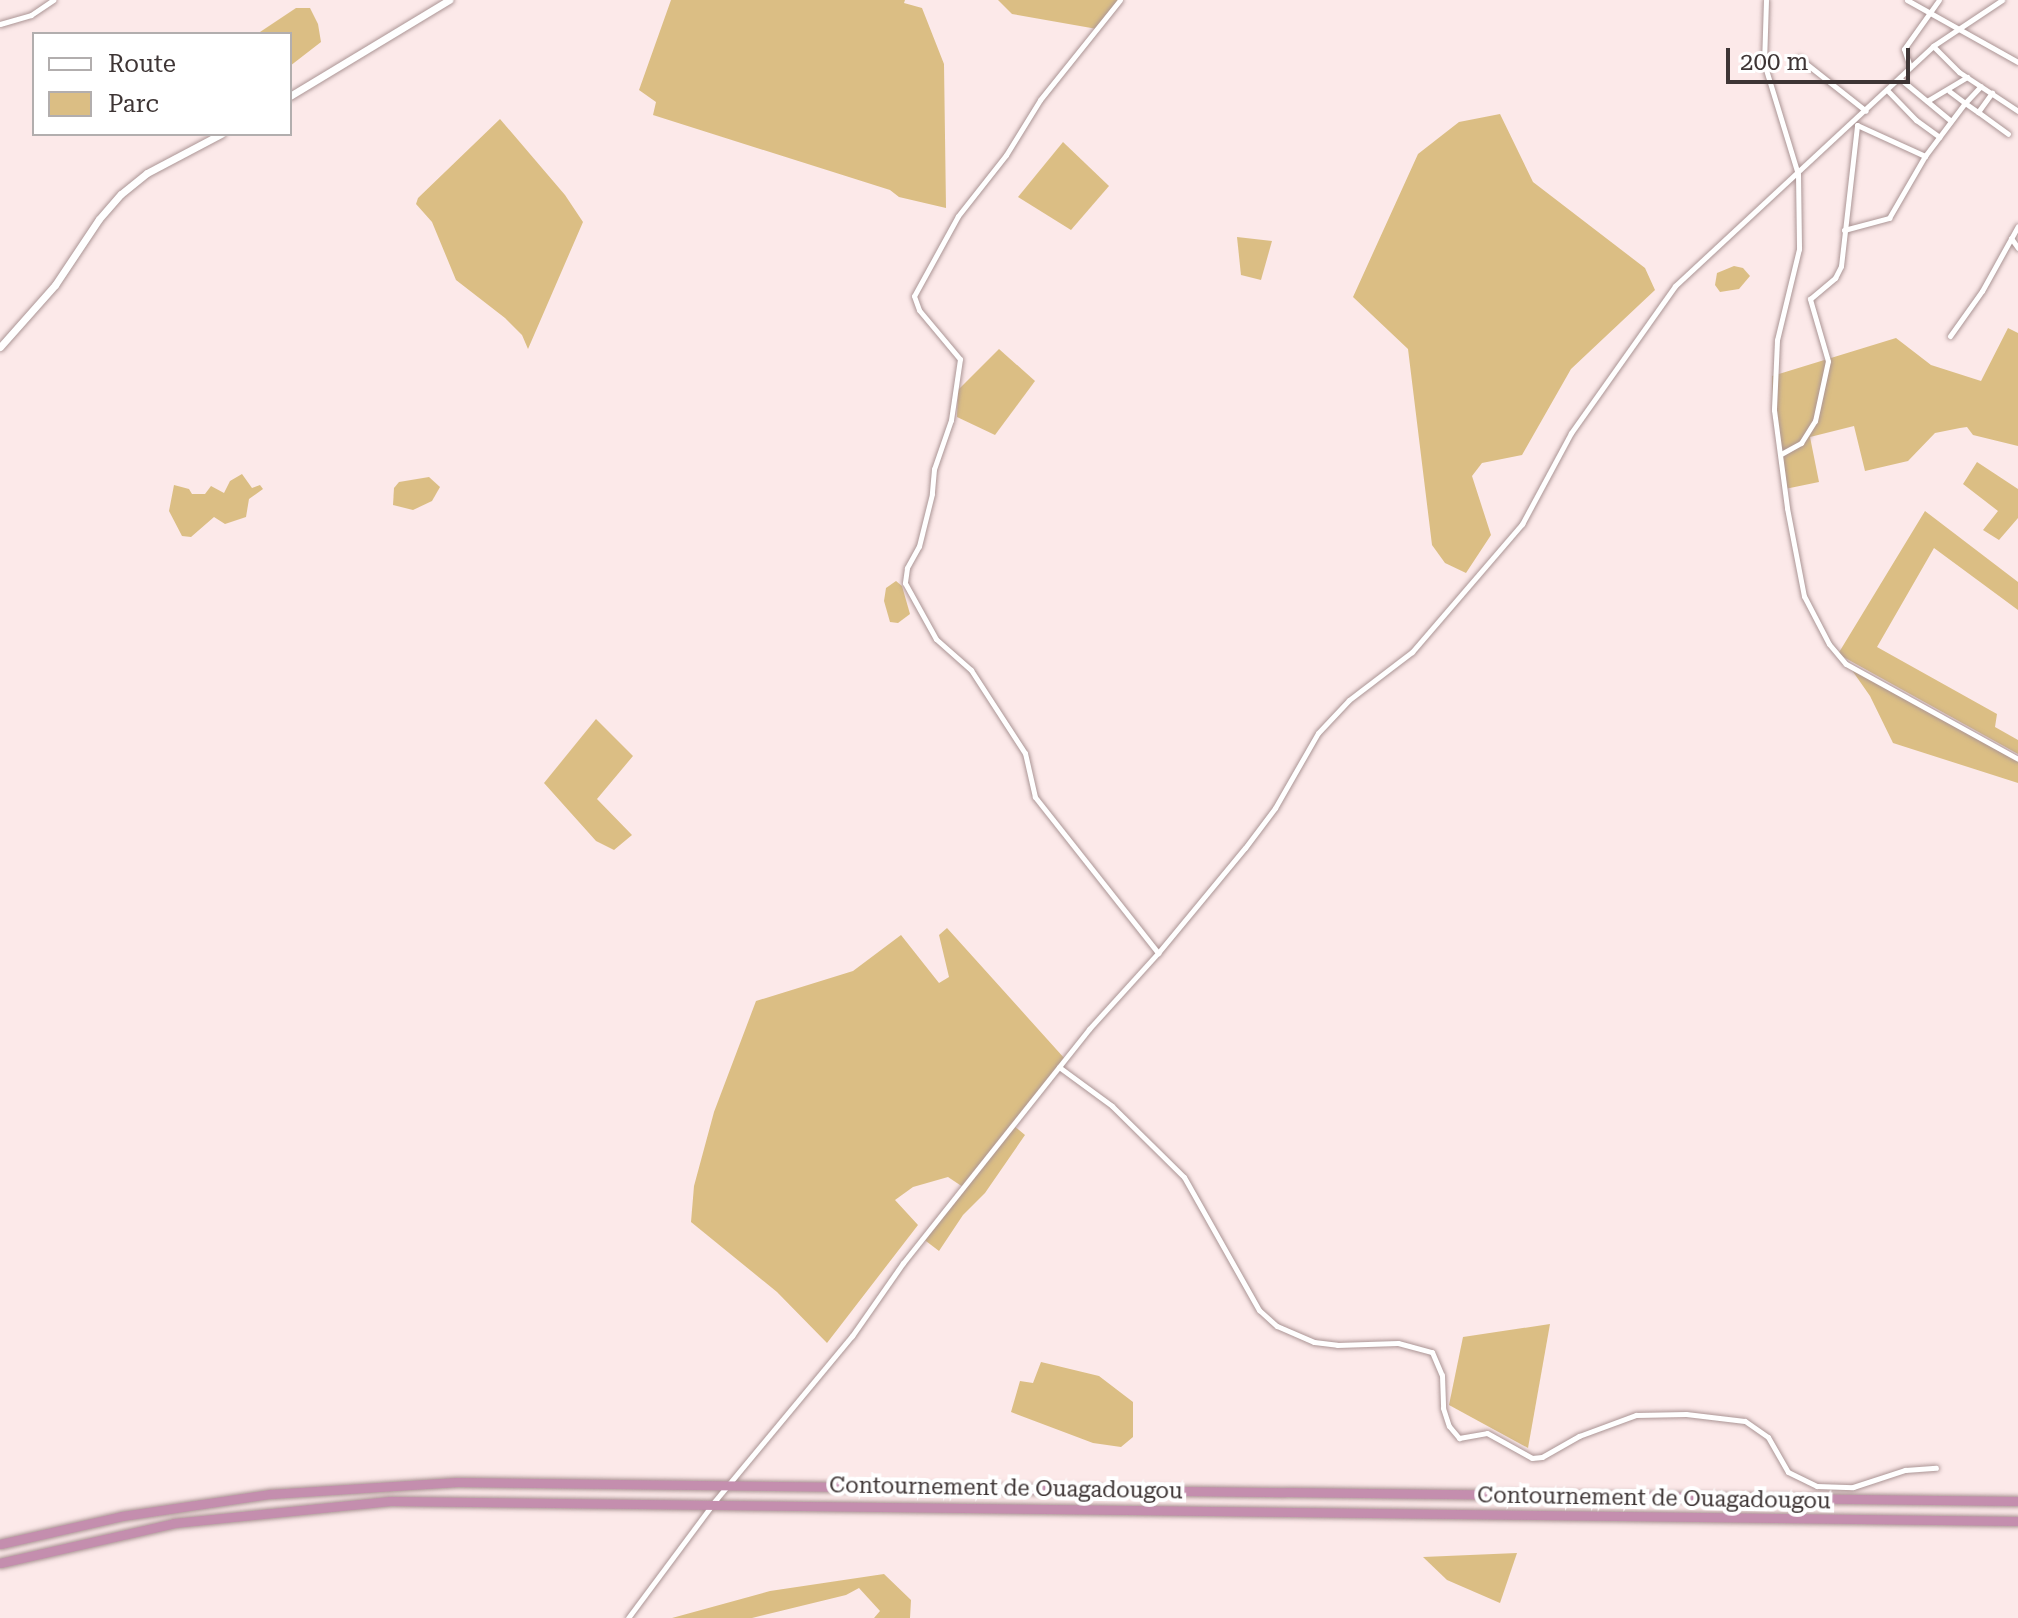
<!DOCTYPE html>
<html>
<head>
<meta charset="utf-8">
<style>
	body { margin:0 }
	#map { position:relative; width:2018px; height:1618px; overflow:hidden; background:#fce9e9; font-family:"Roboto Serif",serif }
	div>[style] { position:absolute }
	.green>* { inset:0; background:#dbbe84 }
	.roads { filter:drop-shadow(0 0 2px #ab9595) drop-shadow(0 0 2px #ab9595) }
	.minor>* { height:5px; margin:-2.5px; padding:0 2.5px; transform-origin:2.5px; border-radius:2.5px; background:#fff }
	.tertiary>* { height:7px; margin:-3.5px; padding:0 3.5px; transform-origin:3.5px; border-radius:3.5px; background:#fff }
	.trunk>* { height:9px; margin:-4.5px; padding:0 4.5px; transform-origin:4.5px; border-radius:4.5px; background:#c48eae }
	span { translate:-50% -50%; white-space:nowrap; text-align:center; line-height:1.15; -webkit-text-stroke:8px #fff; paint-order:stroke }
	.street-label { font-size:22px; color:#3e3535 }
	.legend { position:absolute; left:32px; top:32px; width:260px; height:104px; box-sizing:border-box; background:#fff; border:2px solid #b2aeae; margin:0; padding:10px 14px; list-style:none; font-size:24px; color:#3e3535 }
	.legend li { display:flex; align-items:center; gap:16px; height:40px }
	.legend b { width:40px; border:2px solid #b2aeae }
	.scale { position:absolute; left:1726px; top:48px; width:184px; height:36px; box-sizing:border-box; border:4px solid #3e3535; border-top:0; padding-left:10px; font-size:24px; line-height:28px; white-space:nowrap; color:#3e3535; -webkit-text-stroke:6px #fff; paint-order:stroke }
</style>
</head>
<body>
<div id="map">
	<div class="green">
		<i style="clip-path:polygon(671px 0,905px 0,904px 3px,922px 8px,944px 64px,946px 208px,899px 197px,890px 190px,653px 115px,656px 102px,639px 90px)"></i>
		<i style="clip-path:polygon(998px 0,1119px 0,1097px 29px,1012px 14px)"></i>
		<i style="clip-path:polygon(296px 8px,310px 8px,318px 24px,321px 42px,290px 66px,290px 34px,257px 34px)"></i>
		<i style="clip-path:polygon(1500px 114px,1533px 182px,1645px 268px,1655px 290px,1571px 369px,1522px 455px,1482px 463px,1472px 476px,1491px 535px,1466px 573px,1445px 563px,1432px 545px,1408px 349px,1353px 297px,1418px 154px,1459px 122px)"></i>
		<i style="clip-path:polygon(500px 119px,565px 195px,583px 222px,528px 349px,522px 335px,505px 318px,456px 280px,432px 222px,416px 204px,418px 198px)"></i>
		<i style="clip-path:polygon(1063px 142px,1109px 186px,1071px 230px,1018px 197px)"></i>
		<i style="clip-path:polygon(1237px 237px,1272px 241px,1261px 280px,1241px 275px)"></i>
		<i style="clip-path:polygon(1734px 266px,1743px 268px,1750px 276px,1739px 289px,1720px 292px,1715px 285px,1717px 273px)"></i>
		<i style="clip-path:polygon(2008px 328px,2018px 333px,2018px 446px,1973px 435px,1967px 427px,1960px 428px,1935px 433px,1908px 461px,1865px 471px,1854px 426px,1810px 437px,1819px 482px,1785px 489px,1773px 419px,1772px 376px,1896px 338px,1931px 365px,1981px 381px)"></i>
		<i style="clip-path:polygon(999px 349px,1035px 381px,995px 435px,957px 417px,958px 390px)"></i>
		<i style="clip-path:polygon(1977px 462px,2018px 489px,2018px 518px,1999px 540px,1983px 530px,1998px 511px,1963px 484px)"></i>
		<i style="clip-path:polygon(242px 474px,252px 488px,260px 485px,263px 489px,249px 499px,246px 517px,225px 524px,214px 517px,191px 537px,182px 536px,169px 511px,174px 485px,189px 489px,192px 494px,205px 494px,211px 486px,224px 493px,230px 481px)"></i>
		<i style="clip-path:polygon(429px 477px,440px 487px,432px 501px,413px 510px,393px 505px,394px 488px,399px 482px)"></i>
		<i style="clip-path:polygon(1925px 511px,2018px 582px,2018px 610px,1934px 548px,1877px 647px,1997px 714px,1995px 727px,2018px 740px,2018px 754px,1838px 654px)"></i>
		<i style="clip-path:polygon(896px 581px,902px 586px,910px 614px,898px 623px,890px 622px,884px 601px,886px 588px)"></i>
		<i style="clip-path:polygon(1849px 666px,2018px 759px,2018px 783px,1893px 743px,1870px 696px)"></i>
		<i style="clip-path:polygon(596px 719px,633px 756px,597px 799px,632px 835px,614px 850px,596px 841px,544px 783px)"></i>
		<i style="clip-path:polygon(947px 928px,1065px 1059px,1013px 1125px,1025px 1135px,985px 1193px,963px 1215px,939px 1251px,922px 1238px,963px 1187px,948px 1177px,913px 1187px,895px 1200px,918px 1225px,827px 1343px,777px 1292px,691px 1222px,694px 1186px,714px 1112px,756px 1001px,853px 971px,901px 935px,939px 983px,949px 977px,939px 935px)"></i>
		<i style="clip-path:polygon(1550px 1324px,1528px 1448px,1449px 1405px,1463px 1337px)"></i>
		<i style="clip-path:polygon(1041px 1362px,1099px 1376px,1133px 1402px,1133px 1437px,1121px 1447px,1093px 1443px,1011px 1412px,1020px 1381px,1033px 1383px)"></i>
		<i style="clip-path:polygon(1517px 1553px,1500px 1603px,1447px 1580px,1423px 1557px)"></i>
		<i style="clip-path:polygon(884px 1574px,911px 1600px,910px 1618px,874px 1618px,880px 1611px,859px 1588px,846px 1595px,752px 1618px,672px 1618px,770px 1591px)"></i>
	</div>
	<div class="roads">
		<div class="minor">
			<i style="left:1120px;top:0;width:128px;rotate:128.7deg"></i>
			<i style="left:1040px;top:100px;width:65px;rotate:121.7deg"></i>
			<i style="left:1006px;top:155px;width:78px;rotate:128.2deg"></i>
			<i style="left:958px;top:216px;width:91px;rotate:118.8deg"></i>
			<i style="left:914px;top:296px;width:15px;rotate:70deg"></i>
			<i style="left:919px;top:310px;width:64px;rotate:50.1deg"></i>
			<i style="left:960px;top:359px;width:62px;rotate:98.4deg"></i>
			<i style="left:951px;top:420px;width:52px;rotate:109.1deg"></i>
			<i style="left:934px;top:469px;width:25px;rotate:95deg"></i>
			<i style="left:932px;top:494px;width:54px;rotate:104deg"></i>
			<i style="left:919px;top:546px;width:25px;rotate:119deg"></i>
			<i style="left:907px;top:568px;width:15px;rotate:98deg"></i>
			<i style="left:905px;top:583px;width:64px;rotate:61deg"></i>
			<i style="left:936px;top:639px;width:47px;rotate:41.5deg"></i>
			<i style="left:971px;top:670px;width:99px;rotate:57deg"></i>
			<i style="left:1025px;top:753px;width:45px;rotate:77.2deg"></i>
			<i style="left:1035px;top:797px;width:199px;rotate:51.7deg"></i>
			<i style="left:1766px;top:0;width:63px;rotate:91.8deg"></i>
			<i style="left:1764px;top:63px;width:116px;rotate:73deg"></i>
			<i style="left:1798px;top:174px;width:75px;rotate:89.2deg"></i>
			<i style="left:1799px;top:249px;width:94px;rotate:103.6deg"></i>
			<i style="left:1777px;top:340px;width:70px;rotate:92.5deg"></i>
			<i style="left:1774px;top:410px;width:99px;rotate:82.4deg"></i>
			<i style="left:1787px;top:508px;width:90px;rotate:79.1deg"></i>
			<i style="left:1804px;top:596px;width:54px;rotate:62.5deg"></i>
			<i style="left:1829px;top:644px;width:26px;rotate:50deg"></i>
			<i style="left:1846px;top:664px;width:196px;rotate:28.9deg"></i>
			<i style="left:1907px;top:0;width:127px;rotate:29.2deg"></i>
			<i style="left:0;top:24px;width:32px;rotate:-16deg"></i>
			<i style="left:31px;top:15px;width:27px;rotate:-34deg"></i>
			<i style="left:1933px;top:46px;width:37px;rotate:45deg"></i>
			<i style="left:1959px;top:72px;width:71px;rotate:33.5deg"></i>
			<i style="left:1799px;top:58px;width:85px;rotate:38.3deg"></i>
			<i style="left:1910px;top:67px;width:19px;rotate:-108deg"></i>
			<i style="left:1904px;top:49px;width:60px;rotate:-54.5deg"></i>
			<i style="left:1899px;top:78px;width:67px;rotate:39.6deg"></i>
			<i style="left:1887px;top:90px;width:42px;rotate:46deg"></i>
			<i style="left:1916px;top:120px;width:29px;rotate:36deg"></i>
			<i style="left:1949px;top:91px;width:20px;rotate:37deg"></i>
			<i style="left:1965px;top:103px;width:23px;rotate:-47deg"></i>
			<i style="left:1927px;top:101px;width:47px;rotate:-31deg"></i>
			<i style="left:1978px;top:112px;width:37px;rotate:36deg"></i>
			<i style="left:1857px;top:125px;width:75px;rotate:24.5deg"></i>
			<i style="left:1844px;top:230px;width:47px;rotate:-14.9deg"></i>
			<i style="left:1889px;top:218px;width:72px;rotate:-59.9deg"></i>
			<i style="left:1925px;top:156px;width:66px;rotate:-53deg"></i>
			<i style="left:1965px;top:103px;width:16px;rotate:35deg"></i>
			<i style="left:1978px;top:112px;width:24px;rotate:-54deg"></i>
			<i style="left:2011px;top:238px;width:12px;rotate:55deg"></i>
			<i style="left:1950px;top:336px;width:55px;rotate:-54.6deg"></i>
			<i style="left:1982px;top:291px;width:74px;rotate:-61deg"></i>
			<i style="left:1781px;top:454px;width:23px;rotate:-29deg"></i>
			<i style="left:1801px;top:443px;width:26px;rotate:-58deg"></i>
			<i style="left:1815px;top:421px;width:61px;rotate:-77.8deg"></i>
			<i style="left:1828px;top:361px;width:65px;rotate:-106.2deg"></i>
			<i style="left:1810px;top:299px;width:33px;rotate:-40deg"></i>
			<i style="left:1835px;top:278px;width:13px;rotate:-63deg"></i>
			<i style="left:1841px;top:266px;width:142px;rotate:-83.5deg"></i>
			<i style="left:1059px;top:1067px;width:66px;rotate:36.3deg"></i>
			<i style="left:1112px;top:1106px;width:101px;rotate:44.6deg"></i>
			<i style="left:1184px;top:1177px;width:153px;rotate:60.6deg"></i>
			<i style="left:1259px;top:1310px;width:24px;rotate:42deg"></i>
			<i style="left:1277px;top:1326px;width:40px;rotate:23.4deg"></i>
			<i style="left:1314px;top:1342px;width:23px;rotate:7deg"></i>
			<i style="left:1337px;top:1345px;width:61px;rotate:-1.9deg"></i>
			<i style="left:1398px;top:1343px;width:35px;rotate:15deg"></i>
			<i style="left:1432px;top:1352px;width:25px;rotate:67deg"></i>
			<i style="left:1442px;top:1375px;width:33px;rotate:88deg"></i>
			<i style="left:1443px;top:1408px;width:19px;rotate:72deg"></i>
			<i style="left:1449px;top:1426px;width:16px;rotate:50deg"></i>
			<i style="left:1459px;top:1438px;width:28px;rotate:-10deg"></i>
			<i style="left:1487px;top:1433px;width:51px;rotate:29.1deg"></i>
			<i style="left:1532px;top:1458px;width:10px;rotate:-6deg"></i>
			<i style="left:1542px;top:1457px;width:43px;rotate:-29.6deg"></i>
			<i style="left:1579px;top:1436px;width:61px;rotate:-20.2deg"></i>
			<i style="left:1636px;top:1415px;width:50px;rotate:-1.1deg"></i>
			<i style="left:1686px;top:1414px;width:59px;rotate:6.8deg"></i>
			<i style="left:1745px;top:1421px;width:28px;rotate:35deg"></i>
			<i style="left:1768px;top:1437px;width:40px;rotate:60.3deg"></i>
			<i style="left:1788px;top:1472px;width:32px;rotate:26deg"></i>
			<i style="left:1817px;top:1486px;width:36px;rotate:2deg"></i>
			<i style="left:1853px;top:1487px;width:55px;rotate:-18.1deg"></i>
			<i style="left:1905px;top:1470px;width:31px;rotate:-4deg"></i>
			<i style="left:628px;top:1618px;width:144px;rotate:-53.4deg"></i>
			<i style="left:714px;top:1502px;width:216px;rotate:-50.3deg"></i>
			<i style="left:852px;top:1336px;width:89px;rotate:-55.1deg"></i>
			<i style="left:903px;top:1263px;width:299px;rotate:-51.5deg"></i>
			<i style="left:1089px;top:1029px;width:103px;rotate:-47.8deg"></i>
			<i style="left:1158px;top:953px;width:136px;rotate:-50.4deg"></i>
			<i style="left:1245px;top:848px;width:50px;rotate:-53.1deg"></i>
			<i style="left:1275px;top:808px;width:86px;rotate:-60.2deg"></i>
			<i style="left:1318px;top:733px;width:45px;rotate:-46.8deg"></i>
			<i style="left:1349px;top:700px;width:79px;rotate:-37.3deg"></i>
			<i style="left:1412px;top:652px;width:169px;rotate:-49.3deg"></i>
			<i style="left:1522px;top:524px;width:103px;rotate:-61.7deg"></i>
			<i style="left:1571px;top:433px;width:180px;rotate:-54.7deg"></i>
			<i style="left:1675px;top:286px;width:352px;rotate:-42.9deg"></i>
			<i style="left:1933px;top:46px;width:83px;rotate:-33.7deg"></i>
		</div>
		<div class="tertiary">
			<i style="left:290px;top:96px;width:186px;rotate:-31.1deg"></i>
			<i style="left:0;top:347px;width:83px;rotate:-48.4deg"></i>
			<i style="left:55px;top:285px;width:79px;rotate:-56.3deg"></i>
			<i style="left:99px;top:219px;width:33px;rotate:-49deg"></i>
			<i style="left:121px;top:194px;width:33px;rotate:-39deg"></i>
			<i style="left:147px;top:173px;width:84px;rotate:-27.8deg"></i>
		</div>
		<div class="trunk">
			<i style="left:0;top:1544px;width:125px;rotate:-12.9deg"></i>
			<i style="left:122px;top:1516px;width:150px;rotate:-8.5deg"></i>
			<i style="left:270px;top:1494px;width:187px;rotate:-3.7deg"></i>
			<i style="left:457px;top:1482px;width:1561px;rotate:0.7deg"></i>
			<i style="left:0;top:1563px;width:179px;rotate:-12.9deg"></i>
			<i style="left:174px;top:1523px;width:217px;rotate:-5.8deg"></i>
			<i style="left:390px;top:1501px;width:1628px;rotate:0.7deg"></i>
		</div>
	</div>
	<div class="street-label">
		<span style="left:1006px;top:1488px;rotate:1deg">Contournement de Ouagadougou</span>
		<span style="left:1654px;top:1498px;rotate:1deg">Contournement de Ouagadougou</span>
	</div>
	<ul class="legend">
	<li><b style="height:10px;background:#fff"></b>Route</li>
	<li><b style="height:22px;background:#dbbe84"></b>Parc</li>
	</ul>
	<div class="scale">200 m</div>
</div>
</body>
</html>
